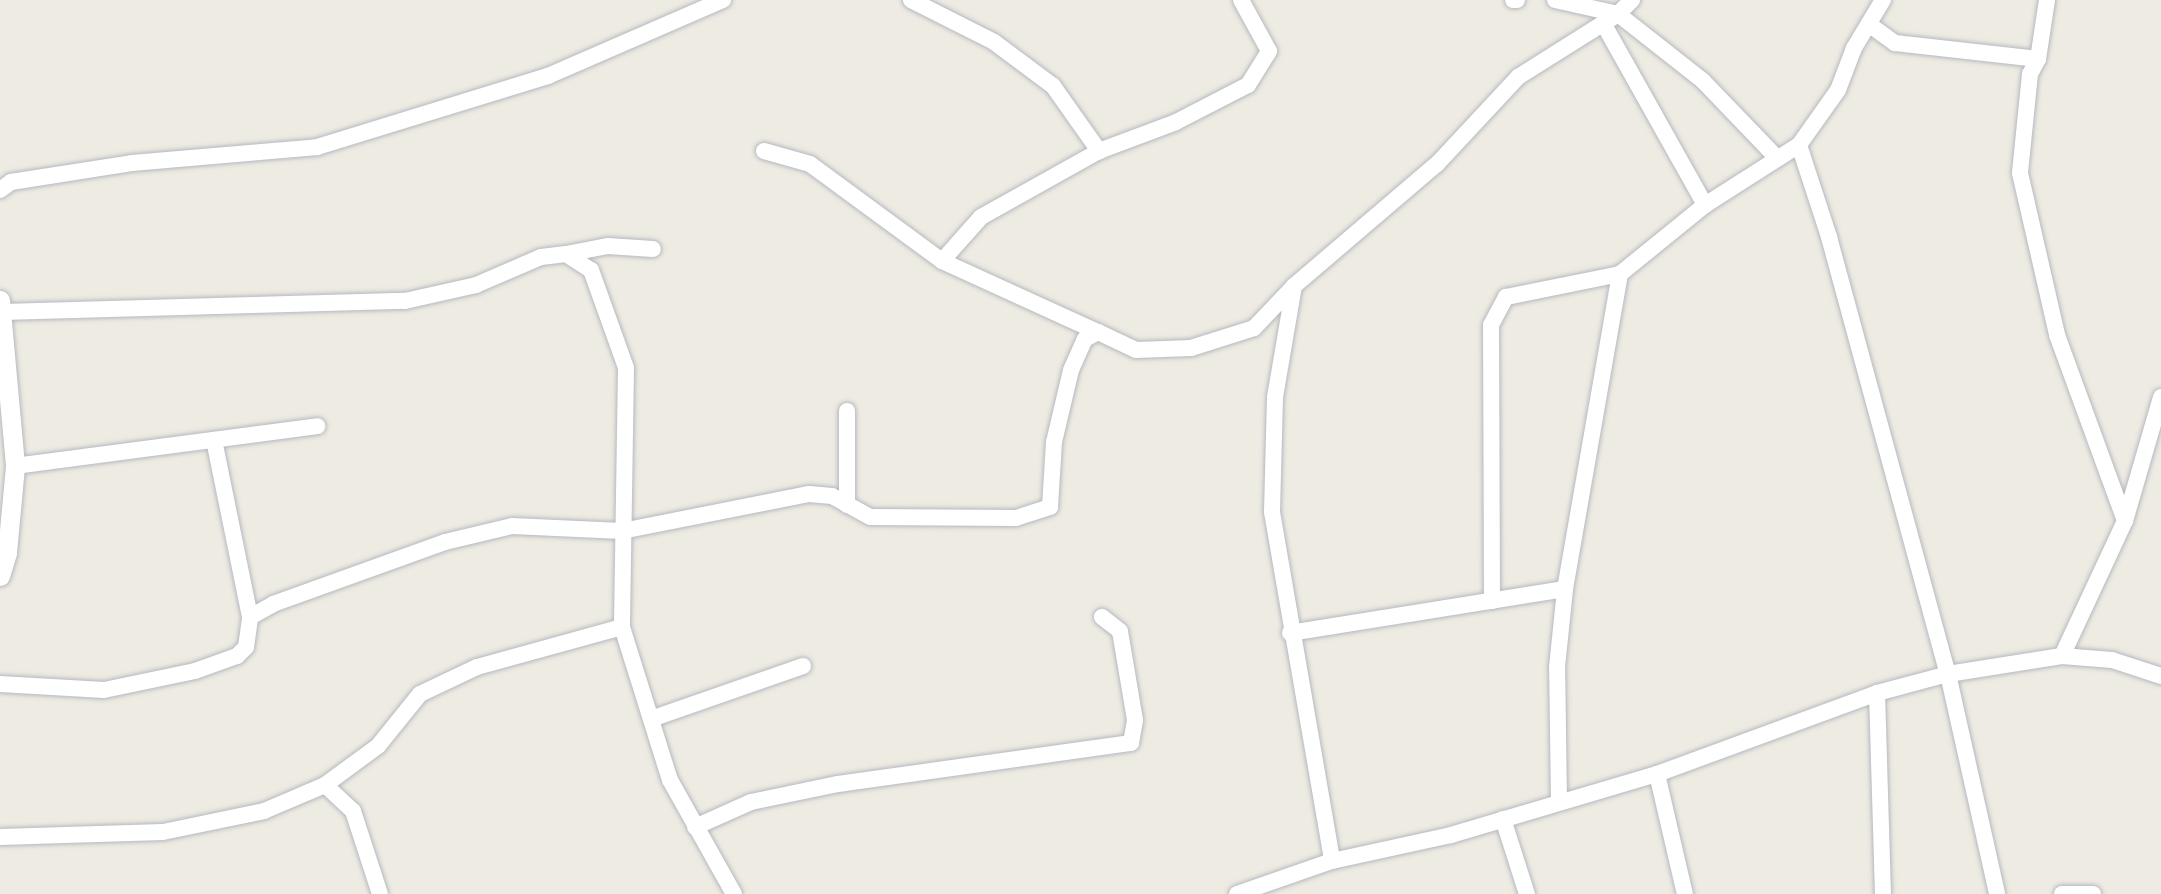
<!DOCTYPE html>
<html>
<head>
<meta charset="utf-8">
<style>
	body { margin:0 }
	#map { position:relative; width:2161px; height:894px; overflow:hidden; background:#eeebe3; font-family:Commissioner,sans-serif }
	div>[style] { position:absolute }
	.roads { filter:drop-shadow(0 0 2px #b5b9be) drop-shadow(0 0 2px #b5b9be) }
	.minor>* { height:16px; margin:-8px; padding:0 8px; transform-origin:8px; border-radius:8px; background:#fff }
	.tertiary>* { height:19px; margin:-9.5px; padding:0 9.5px; transform-origin:9.5px; border-radius:9.5px; background:#fff }
	span { translate:-50% -50%; white-space:nowrap; text-align:center; line-height:1.15; -webkit-text-stroke:6px #fff; paint-order:stroke }
</style>
</head>
<body>
<div id="map">
	<div class="roads">
		<div class="minor">
			<i style="left:911px;top:0;width:93px;rotate:26.8deg"></i>
			<i style="left:994px;top:42px;width:74px;rotate:36.7deg"></i>
			<i style="left:1053px;top:86px;width:80px;rotate:54.7deg"></i>
			<i style="left:1513px;top:0;width:4px"></i>
			<i style="left:1555px;top:0;width:65px;rotate:12.5deg"></i>
			<i style="left:1618px;top:14px;width:108px;rotate:38.2deg"></i>
			<i style="left:1703px;top:81px;width:107px;rotate:46.1deg"></i>
			<i style="left:1603px;top:23px;width:209px;rotate:60.7deg"></i>
			<i style="left:1870px;top:25px;width:31px;rotate:36deg"></i>
			<i style="left:1895px;top:43px;width:144px;rotate:6.4deg"></i>
			<i style="left:2038px;top:59px;width:17px;rotate:118deg"></i>
			<i style="left:2030px;top:74px;width:100px;rotate:95.8deg"></i>
			<i style="left:2020px;top:173px;width:166px;rotate:77.1deg"></i>
			<i style="left:2057px;top:335px;width:198px;rotate:69.9deg"></i>
			<i style="left:2038px;top:59px;width:60px;rotate:-81.3deg"></i>
			<i style="left:1799px;top:145px;width:97px;rotate:71.9deg"></i>
			<i style="left:1829px;top:237px;width:453px;rotate:74.8deg"></i>
			<i style="left:1948px;top:674px;width:225px;rotate:77.4deg"></i>
			<i style="left:764px;top:151px;width:48px;rotate:15.8deg"></i>
			<i style="left:810px;top:164px;width:164px;rotate:36.3deg"></i>
			<i style="left:942px;top:261px;width:171px;rotate:24.5deg"></i>
			<i style="left:0;top:190px;width:14px;rotate:-36deg"></i>
			<i style="left:11px;top:182px;width:122px;rotate:-8.9deg"></i>
			<i style="left:132px;top:163px;width:186px;rotate:-4.9deg"></i>
			<i style="left:317px;top:147px;width:242px;rotate:-17.1deg"></i>
			<i style="left:548px;top:76px;width:191px;rotate:-23.5deg"></i>
			<i style="left:566px;top:254px;width:43px;rotate:-10.8deg"></i>
			<i style="left:608px;top:246px;width:45px;rotate:3.8deg"></i>
			<i style="left:942px;top:261px;width:59px;rotate:-48.4deg"></i>
			<i style="left:981px;top:217px;width:135px;rotate:-29.2deg"></i>
			<i style="left:1099px;top:151px;width:82px;rotate:-20.6deg"></i>
			<i style="left:1176px;top:122px;width:81px;rotate:-27.2deg"></i>
			<i style="left:1248px;top:85px;width:40px;rotate:-58deg"></i>
			<i style="left:1269px;top:51px;width:58px;rotate:-118.8deg"></i>
			<i style="left:1294px;top:286px;width:113px;rotate:99.7deg"></i>
			<i style="left:1275px;top:397px;width:115px;rotate:91.5deg"></i>
			<i style="left:1272px;top:512px;width:354px;rotate:80.2deg"></i>
			<i style="left:2px;top:312px;width:403px;rotate:-1.6deg"></i>
			<i style="left:405px;top:301px;width:73px;rotate:-12.7deg"></i>
			<i style="left:476px;top:285px;width:71px;rotate:-23.3deg"></i>
			<i style="left:541px;top:257px;width:25px;rotate:-7deg"></i>
			<i style="left:566px;top:254px;width:30px;rotate:33deg"></i>
			<i style="left:591px;top:270px;width:104px;rotate:70.3deg"></i>
			<i style="left:626px;top:368px;width:259px;rotate:90.9deg"></i>
			<i style="left:622px;top:627px;width:160px;rotate:72.6deg"></i>
			<i style="left:670px;top:780px;width:131px;rotate:60.7deg"></i>
			<i style="left:847px;top:411px;width:94px;rotate:90deg"></i>
			<i style="left:214px;top:440px;width:181px;rotate:78.5deg"></i>
			<i style="left:15px;top:466px;width:305px;rotate:-7.5deg"></i>
			<i style="left:1492px;top:601px;width:276px;rotate:-90.2deg"></i>
			<i style="left:1491px;top:325px;width:32px;rotate:-62deg"></i>
			<i style="left:1506px;top:297px;width:116px;rotate:-11.4deg"></i>
			<i style="left:1290px;top:633px;width:278px;rotate:-9.1deg"></i>
			<i style="left:2062px;top:656px;width:149px;rotate:-65deg"></i>
			<i style="left:2125px;top:521px;width:129px;rotate:-73.8deg"></i>
			<i style="left:0;top:684px;width:104px;rotate:3.3deg"></i>
			<i style="left:104px;top:690px;width:93px;rotate:-11.8deg"></i>
			<i style="left:195px;top:671px;width:45px;rotate:-19.7deg"></i>
			<i style="left:237px;top:656px;width:13px;rotate:-45deg"></i>
			<i style="left:246px;top:647px;width:30px;rotate:-82deg"></i>
			<i style="left:250px;top:617px;width:26px;rotate:-29deg"></i>
			<i style="left:273px;top:604px;width:183px;rotate:-19.8deg"></i>
			<i style="left:445px;top:542px;width:69px;rotate:-13.4deg"></i>
			<i style="left:512px;top:526px;width:110px;rotate:2.6deg"></i>
			<i style="left:622px;top:531px;width:191px;rotate:-11.2deg"></i>
			<i style="left:809px;top:494px;width:23px;rotate:5deg"></i>
			<i style="left:832px;top:496px;width:43px;rotate:28.9deg"></i>
			<i style="left:870px;top:517px;width:146px;rotate:0.4deg"></i>
			<i style="left:1016px;top:518px;width:36px;rotate:-18deg"></i>
			<i style="left:1050px;top:507px;width:65px;rotate:-86.5deg"></i>
			<i style="left:1054px;top:442px;width:74px;rotate:-76.7deg"></i>
			<i style="left:1071px;top:370px;width:34px;rotate:-66deg"></i>
			<i style="left:1085px;top:339px;width:15px;rotate:-28deg"></i>
			<i style="left:1098px;top:332px;width:42px;rotate:25.3deg"></i>
			<i style="left:1136px;top:350px;width:55px;rotate:-2.1deg"></i>
			<i style="left:1191px;top:348px;width:66px;rotate:-17.6deg"></i>
			<i style="left:1254px;top:328px;width:58px;rotate:-46.4deg"></i>
			<i style="left:1294px;top:286px;width:188px;rotate:-40.5deg"></i>
			<i style="left:1437px;top:164px;width:119px;rotate:-47deg"></i>
			<i style="left:1518px;top:77px;width:118px;rotate:-32.2deg"></i>
			<i style="left:1618px;top:14px;width:20px;rotate:-45deg"></i>
			<i style="left:1877px;top:693px;width:201px;rotate:88.3deg"></i>
			<i style="left:651px;top:719px;width:161px;rotate:-19.2deg"></i>
			<i style="left:1657px;top:774px;width:123px;rotate:76.9deg"></i>
			<i style="left:325px;top:785px;width:38px;rotate:43deg"></i>
			<i style="left:353px;top:811px;width:87px;rotate:72deg"></i>
			<i style="left:1559px;top:802px;width:135px;rotate:-90.8deg"></i>
			<i style="left:1557px;top:667px;width:78px;rotate:-84.1deg"></i>
			<i style="left:1565px;top:589px;width:320px;rotate:-80.1deg"></i>
			<i style="left:1620px;top:274px;width:109px;rotate:-39.1deg"></i>
			<i style="left:1705px;top:205px;width:112px;rotate:-32.6deg"></i>
			<i style="left:1799px;top:145px;width:67px;rotate:-54.7deg"></i>
			<i style="left:1838px;top:90px;width:45px;rotate:-69.1deg"></i>
			<i style="left:1854px;top:48px;width:56px;rotate:-58.9deg"></i>
			<i style="left:1503px;top:819px;width:79px;rotate:72.3deg"></i>
			<i style="left:695px;top:827px;width:61px;rotate:-24.1deg"></i>
			<i style="left:751px;top:802px;width:89px;rotate:-11.7deg"></i>
			<i style="left:838px;top:784px;width:296px;rotate:-8deg"></i>
			<i style="left:1131px;top:743px;width:23px;rotate:-80deg"></i>
			<i style="left:1135px;top:720px;width:90px;rotate:-99.6deg"></i>
			<i style="left:1120px;top:631px;width:23px;rotate:-142deg"></i>
			<i style="left:0;top:837px;width:163px;rotate:-1.8deg"></i>
			<i style="left:163px;top:832px;width:103px;rotate:-11.7deg"></i>
			<i style="left:264px;top:811px;width:66px;rotate:-23.1deg"></i>
			<i style="left:325px;top:785px;width:66px;rotate:-36.3deg"></i>
			<i style="left:378px;top:746px;width:67px;rotate:-51.1deg"></i>
			<i style="left:420px;top:694px;width:63px;rotate:-25.3deg"></i>
			<i style="left:477px;top:667px;width:150px;rotate:-15.4deg"></i>
			<i style="left:1237px;top:894px;width:101px;rotate:-19.2deg"></i>
			<i style="left:1332px;top:861px;width:122px;rotate:-12.3deg"></i>
			<i style="left:1451px;top:835px;width:215px;rotate:-16.5deg"></i>
			<i style="left:1657px;top:774px;width:234px;rotate:-20.2deg"></i>
			<i style="left:1877px;top:693px;width:73px;rotate:-15deg"></i>
			<i style="left:1948px;top:674px;width:115px;rotate:-9deg"></i>
			<i style="left:2062px;top:656px;width:50px;rotate:4.6deg"></i>
			<i style="left:2112px;top:660px;width:52px;rotate:18.1deg"></i>
			<i style="left:2062px;top:894px;width:31px"></i>
		</div>
		<div class="tertiary">
			<i style="left:0;top:300px;width:167px;rotate:84.8deg"></i>
			<i style="left:15px;top:466px;width:87px;rotate:95.3deg"></i>
			<i style="left:7px;top:553px;width:24px;rotate:107deg"></i>
		</div>
	</div>
</div>
</body>
</html>
